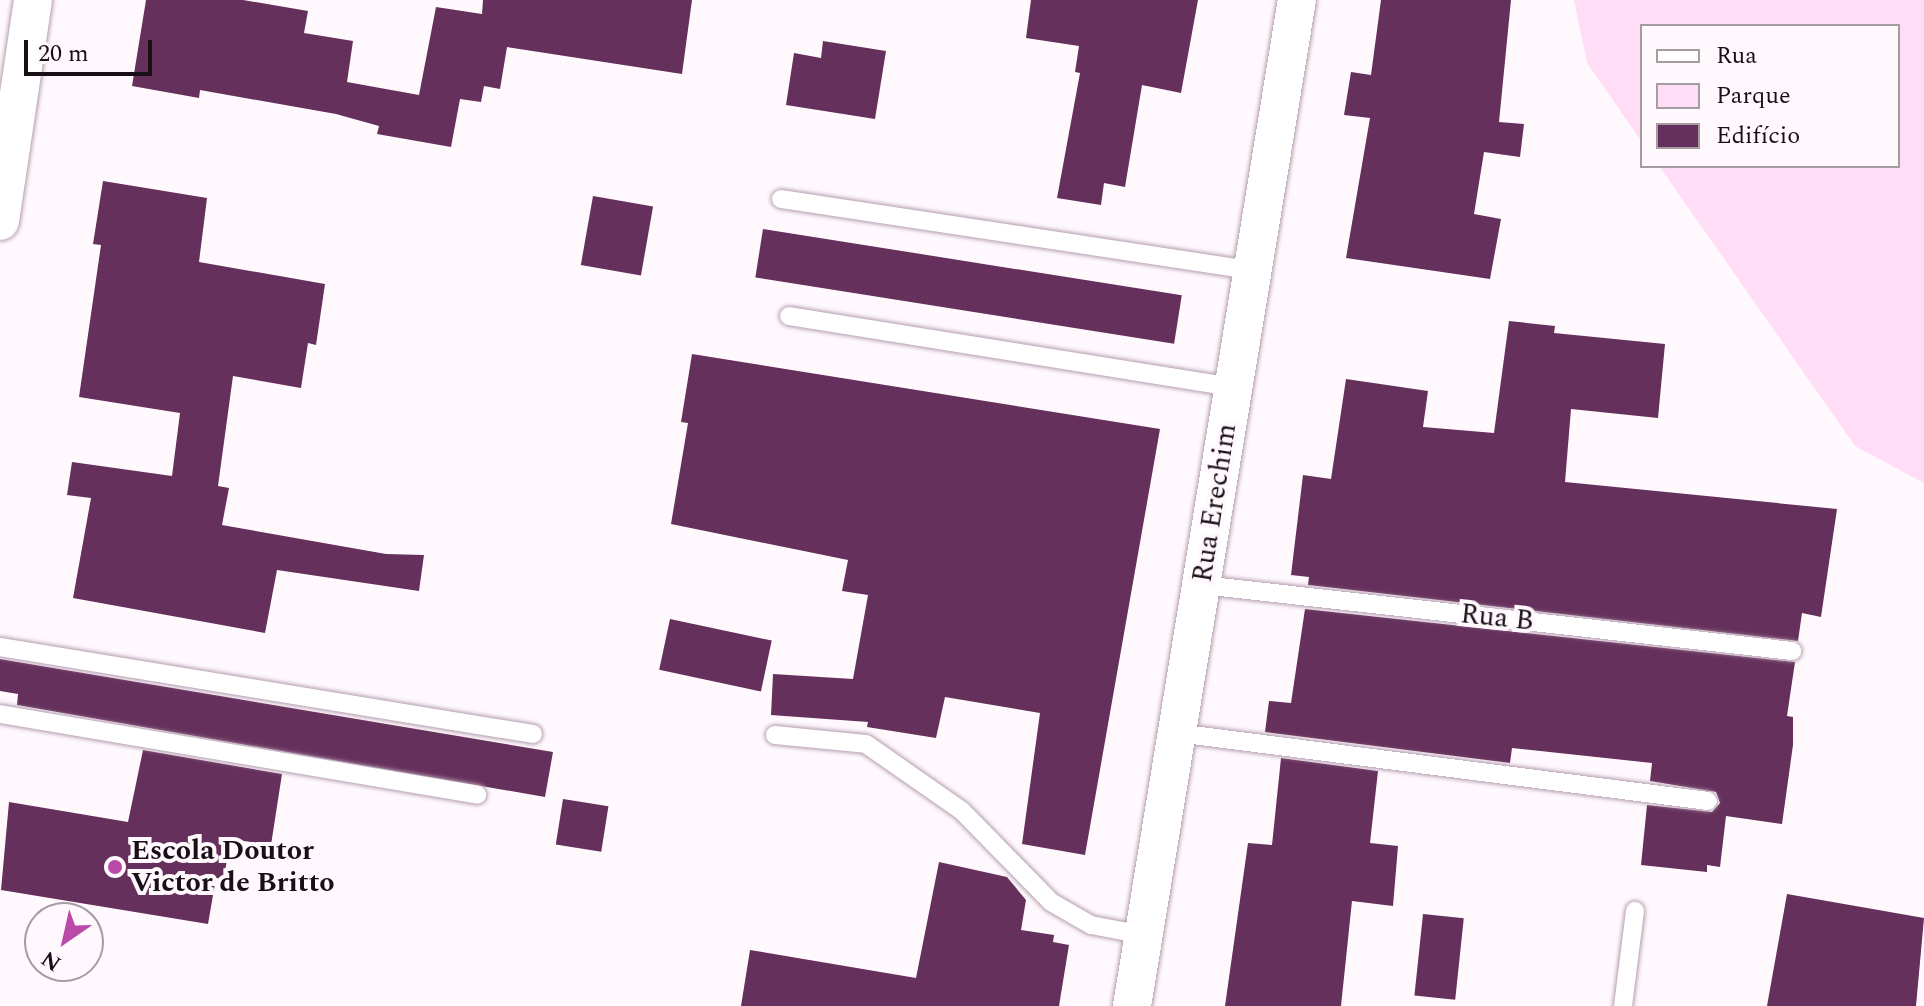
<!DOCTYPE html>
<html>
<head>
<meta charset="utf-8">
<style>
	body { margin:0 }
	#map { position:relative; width:1924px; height:1006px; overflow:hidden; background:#fff9fd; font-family:Spectral,serif }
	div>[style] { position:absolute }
	.green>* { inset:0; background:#ffddf7 }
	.building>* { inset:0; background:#65305c; transform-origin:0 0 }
	.roads { filter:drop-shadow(0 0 2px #b59db0) drop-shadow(0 0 2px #b59db0) }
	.service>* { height:18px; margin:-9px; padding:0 9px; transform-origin:9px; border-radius:9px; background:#fff }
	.minor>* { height:38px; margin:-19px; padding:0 19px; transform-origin:19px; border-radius:19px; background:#fff }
	.dots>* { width:22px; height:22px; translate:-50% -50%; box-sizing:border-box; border:4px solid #fff9fd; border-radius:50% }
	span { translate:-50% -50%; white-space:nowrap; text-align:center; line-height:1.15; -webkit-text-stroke:8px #fff9fd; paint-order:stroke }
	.street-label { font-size:28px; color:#191017 }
	.poi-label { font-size:28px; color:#191017; font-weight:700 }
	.left { translate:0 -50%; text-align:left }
	.legend { position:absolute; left:1640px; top:24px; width:260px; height:144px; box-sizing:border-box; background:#fff9fd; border:2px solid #a39ca1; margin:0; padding:10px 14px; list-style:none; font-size:24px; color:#191017 }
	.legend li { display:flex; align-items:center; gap:16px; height:40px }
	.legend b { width:40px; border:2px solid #a39ca1 }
	.north { position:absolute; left:24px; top:902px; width:80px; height:80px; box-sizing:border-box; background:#fff9fd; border:2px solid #a39ca1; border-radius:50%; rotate:214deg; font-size:22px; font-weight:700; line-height:32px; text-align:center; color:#191017 }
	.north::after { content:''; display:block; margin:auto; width:28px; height:36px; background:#b94aa8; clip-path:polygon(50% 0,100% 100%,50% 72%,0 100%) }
	.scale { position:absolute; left:24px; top:40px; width:128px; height:36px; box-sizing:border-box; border:4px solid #191017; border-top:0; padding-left:10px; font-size:24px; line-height:28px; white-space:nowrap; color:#191017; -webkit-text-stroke:6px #fff9fd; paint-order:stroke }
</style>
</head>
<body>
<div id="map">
	<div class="green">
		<i style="clip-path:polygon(1574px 0,1924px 0,1924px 483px,1855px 446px,1659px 166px,1898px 166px,1898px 26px,1642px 26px,1642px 142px,1587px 63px)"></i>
	</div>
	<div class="building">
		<i style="clip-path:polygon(146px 0,243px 0,308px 11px,304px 33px,353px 41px,347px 82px,419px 95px,436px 7px,482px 14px,483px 0,692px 0,682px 74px,507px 47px,500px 89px,484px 86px,481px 102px,460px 99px,451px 147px,377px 134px,379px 126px,336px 114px,200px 90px,199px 98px,132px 86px)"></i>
		<i style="clip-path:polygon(1031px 0,1198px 0,1181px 93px,1142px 85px,1125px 187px,1104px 183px,1101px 205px,1057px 198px,1080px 73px,1075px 72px,1079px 46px,1026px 38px)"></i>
		<i style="clip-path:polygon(1381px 0,1511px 0,1499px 122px,1524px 124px,1520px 157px,1484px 152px,1474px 214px,1501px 219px,1490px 279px,1346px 258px,1370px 118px,1344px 115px,1351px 72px,1371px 75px)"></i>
		<i style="clip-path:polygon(823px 41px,886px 51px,875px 119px,786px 105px,794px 53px,821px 58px)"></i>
		<i style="clip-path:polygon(103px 181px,207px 198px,199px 262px,325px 284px,316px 345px,308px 343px,301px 388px,233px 376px,218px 486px,229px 488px,222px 525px,386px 554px,424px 555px,419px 591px,277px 570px,265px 633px,73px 598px,91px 498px,67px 495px,72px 462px,172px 476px,180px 413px,79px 397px,101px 245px,93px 244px)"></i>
		<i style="left:593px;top:196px;width:61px;height:70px;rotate:10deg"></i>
		<i style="left:763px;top:229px;width:424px;height:49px;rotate:9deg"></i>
		<i style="clip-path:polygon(1509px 321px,1555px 326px,1554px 333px,1665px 344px,1658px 418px,1571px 409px,1565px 482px,1837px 509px,1821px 617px,1802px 613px,1798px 641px,1308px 585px,1309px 577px,1291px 575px,1303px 475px,1331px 479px,1346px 379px,1428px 391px,1423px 427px,1494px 433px)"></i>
		<i style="clip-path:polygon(692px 354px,1160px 429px,1085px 855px,1022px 844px,1040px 713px,945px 697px,936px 738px,867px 727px,868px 722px,771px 715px,773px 674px,853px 679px,868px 595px,842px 591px,848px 560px,671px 524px,688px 423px,681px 422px)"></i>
		<i style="clip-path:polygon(1305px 609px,1795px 662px,1787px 716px,1793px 717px,1793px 745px,1782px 824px,1726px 816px,1720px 867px,1707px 865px,1707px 872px,1641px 865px,1647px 805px,1712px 812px,1720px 803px,1716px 792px,1650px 781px,1652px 763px,1512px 748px,1510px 763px,1265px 732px,1269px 701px,1291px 703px)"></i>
		<i style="left:670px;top:619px;width:104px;height:52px;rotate:12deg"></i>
		<i style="clip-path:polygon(0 659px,553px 752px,545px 797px,17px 705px,18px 694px,0 691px)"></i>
		<i style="clip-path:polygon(143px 750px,282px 774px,271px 845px,230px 839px,224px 879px,216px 878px,208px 924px,1px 890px,9px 802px,128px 822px)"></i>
		<i style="clip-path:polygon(1281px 758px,1378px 771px,1370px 843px,1398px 846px,1393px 906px,1352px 901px,1341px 1006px,1225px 1006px,1248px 843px,1272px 845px)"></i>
		<i style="left:563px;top:799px;width:46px;height:46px;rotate:9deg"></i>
		<i style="clip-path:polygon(939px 862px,1007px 877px,1026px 900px,1021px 930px,1054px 935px,1053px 942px,1069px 945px,1059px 1006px,741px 1006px,750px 950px,916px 978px)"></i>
		<i style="clip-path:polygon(1787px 894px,1924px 918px,1916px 1006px,1767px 1006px)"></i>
		<i style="left:1423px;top:914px;width:41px;height:82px;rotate:6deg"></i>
	</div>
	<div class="roads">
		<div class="service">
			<i style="left:781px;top:199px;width:476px;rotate:8.6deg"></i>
			<i style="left:789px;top:316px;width:451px;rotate:9.1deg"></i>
			<i style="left:1202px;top:585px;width:594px;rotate:6.38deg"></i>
			<i style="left:0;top:647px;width:540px;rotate:9.27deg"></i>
			<i style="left:0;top:714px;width:484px;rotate:9.6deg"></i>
			<i style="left:1177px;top:733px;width:535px;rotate:7.3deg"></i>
			<i style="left:775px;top:735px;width:91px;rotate:5.6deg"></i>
			<i style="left:866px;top:744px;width:117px;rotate:34.9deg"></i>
			<i style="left:962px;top:811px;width:127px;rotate:45.6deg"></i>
			<i style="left:1051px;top:902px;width:46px;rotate:29.9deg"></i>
			<i style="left:1091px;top:925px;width:54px;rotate:10.7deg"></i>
			<i style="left:1623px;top:1006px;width:96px;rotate:-82.8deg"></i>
		</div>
		<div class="minor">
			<i style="left:0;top:221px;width:223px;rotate:-81.5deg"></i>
			<i style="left:1132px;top:1006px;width:1019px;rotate:-80.69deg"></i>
		</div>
	</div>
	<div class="dots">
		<i style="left:115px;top:867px;background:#b94aa8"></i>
	</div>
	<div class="street-label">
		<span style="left:1215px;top:503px;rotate:-81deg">Rua Erechim</span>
		<span style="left:1497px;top:618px;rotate:6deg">Rua B</span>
	</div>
	<div class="poi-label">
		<span class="left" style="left:131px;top:867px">Escola Doutor<br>Victor de Britto</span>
	</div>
	<ul class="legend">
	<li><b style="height:10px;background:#fff"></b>Rua</li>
	<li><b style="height:22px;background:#ffddf7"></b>Parque</li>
	<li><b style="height:22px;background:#65305c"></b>Edifício</li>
	</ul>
	<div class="north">N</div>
	<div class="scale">20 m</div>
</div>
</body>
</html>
